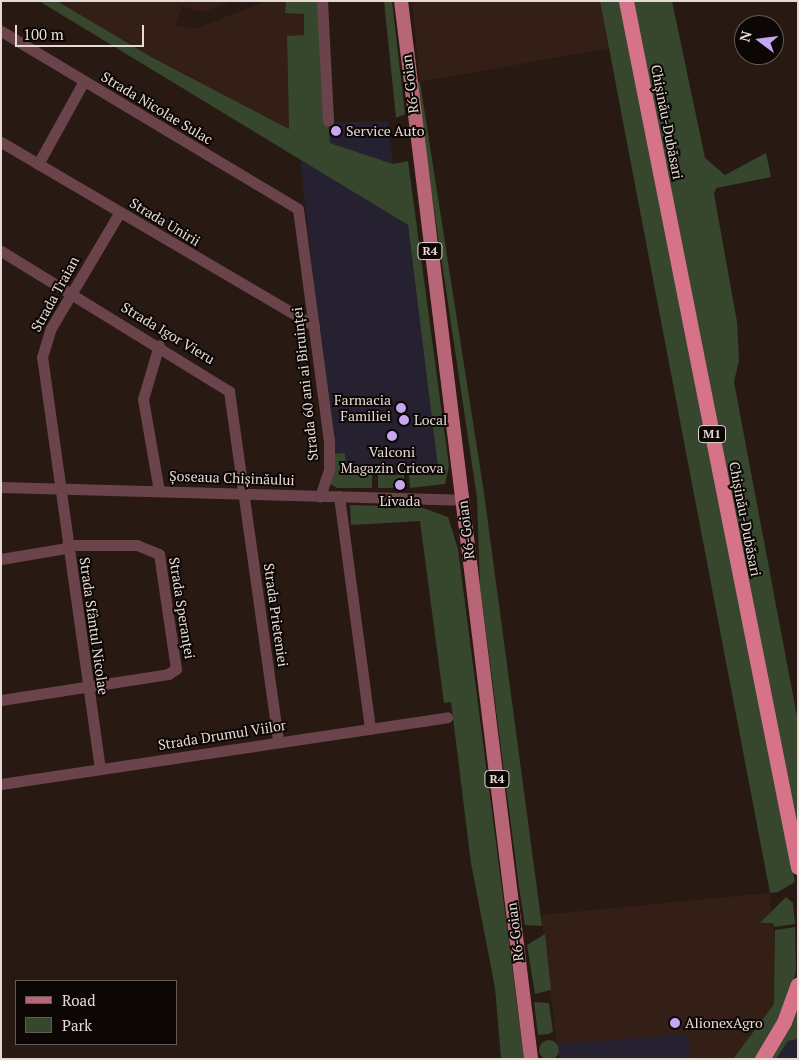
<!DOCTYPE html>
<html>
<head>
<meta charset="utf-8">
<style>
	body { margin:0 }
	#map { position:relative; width:799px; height:1060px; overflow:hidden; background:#281913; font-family:"PT Serif",serif }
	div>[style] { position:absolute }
	.commercial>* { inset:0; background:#252131 }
	.built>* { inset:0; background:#341f17 }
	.green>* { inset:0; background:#36472e; transform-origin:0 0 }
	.round { border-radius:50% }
	.minor>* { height:11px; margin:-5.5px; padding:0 5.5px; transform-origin:5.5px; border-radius:5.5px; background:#6b434a }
	.major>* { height:14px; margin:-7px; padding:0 7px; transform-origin:7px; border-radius:7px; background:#b86677 }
	.highway>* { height:15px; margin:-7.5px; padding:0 7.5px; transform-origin:7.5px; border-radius:7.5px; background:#d77389 }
	.dots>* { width:14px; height:14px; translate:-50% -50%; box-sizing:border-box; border:2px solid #0c0604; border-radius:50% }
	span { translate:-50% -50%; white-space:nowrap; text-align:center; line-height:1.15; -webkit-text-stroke:4px #0c0604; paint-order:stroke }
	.shield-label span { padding:1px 4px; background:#0c0604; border:1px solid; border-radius:4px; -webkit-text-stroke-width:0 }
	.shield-label { font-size:12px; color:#e5dad6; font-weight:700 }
	.street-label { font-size:14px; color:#e5dad6 }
	.poi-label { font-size:14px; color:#e5dad6 }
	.left { translate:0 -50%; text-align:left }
	.right { translate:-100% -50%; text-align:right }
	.frame { position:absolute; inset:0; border:2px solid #e5dad6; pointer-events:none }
	.legend { position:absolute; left:15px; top:980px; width:162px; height:65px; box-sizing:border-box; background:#0c0604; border:1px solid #635b58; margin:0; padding:6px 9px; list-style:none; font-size:15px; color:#e5dad6 }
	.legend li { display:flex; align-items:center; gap:10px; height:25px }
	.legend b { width:25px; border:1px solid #635b58 }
	.north { position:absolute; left:734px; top:15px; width:50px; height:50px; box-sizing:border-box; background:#0c0604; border:1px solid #635b58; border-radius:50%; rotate:285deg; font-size:14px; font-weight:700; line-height:20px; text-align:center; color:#e5dad6 }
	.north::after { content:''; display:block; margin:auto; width:18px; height:22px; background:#c6a6f0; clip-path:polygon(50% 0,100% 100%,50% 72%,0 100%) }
	.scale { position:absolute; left:15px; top:25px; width:129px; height:22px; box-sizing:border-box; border:2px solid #e5dad6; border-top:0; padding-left:6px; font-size:15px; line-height:18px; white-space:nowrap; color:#e5dad6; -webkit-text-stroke:4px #0c0604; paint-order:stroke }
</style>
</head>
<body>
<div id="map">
	<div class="commercial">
		<i style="clip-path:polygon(388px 121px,393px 164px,330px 143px,330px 122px)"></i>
		<i style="clip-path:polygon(300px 159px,408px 225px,439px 475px,346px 474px,333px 454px)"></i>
		<i style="clip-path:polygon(687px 1034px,691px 1059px,559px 1059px,557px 1044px)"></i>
		<i style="clip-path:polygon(798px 1039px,798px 1059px,776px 1059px,788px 1041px)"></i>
	</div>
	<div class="built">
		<i style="clip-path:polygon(57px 1px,235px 1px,202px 12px,182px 6px,175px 26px,197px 28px,267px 1px,286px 1px,285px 13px,304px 13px,304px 36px,287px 36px,289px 129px,153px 58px)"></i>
		<i style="clip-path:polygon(412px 1px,600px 1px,609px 48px,420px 82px)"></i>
		<i style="clip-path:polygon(770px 893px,776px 955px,774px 1004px,733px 1059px,691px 1059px,687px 1034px,557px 1044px,541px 915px)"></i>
	</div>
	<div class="green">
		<i style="clip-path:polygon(39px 1px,57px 1px,153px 58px,289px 129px,287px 36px,304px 35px,304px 14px,285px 13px,286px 1px,319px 1px,330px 143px,393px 164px,408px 161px,449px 466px,445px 484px,410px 488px,409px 475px,439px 475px,408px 225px)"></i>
		<i style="clip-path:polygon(384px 1px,392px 1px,405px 114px,396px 118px)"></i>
		<i style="clip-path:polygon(600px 1px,622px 1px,795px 882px,778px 892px,770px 893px)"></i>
		<i style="clip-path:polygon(630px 1px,672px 1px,705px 158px,725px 175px,766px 153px,771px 177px,716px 188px,714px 194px,737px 322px,739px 360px,734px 382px,798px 722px,798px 844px)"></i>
		<i style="clip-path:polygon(415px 82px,420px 82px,484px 493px,542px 926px,525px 925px,519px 887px,480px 586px,477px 498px)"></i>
		<i style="clip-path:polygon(345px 453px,346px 474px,372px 475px,372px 488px,337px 488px,330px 484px,333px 454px)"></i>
		<i style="left:378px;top:475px;width:26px;height:13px"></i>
		<i style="clip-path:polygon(350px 505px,420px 507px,448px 517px,458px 549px,524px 1059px,501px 1059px,495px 988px,471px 863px,451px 702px,444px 703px,420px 521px,351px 525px)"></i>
		<i style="clip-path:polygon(786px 897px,793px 903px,795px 924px,774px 927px,773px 923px,760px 923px)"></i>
		<i style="clip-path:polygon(795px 927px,796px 970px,790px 999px,756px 1059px,733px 1059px,774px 1004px,775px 930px)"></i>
		<i style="clip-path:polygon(545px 934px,551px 990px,535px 994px,527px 945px)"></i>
		<i style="clip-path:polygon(798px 1000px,798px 1039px,788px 1041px,776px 1059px,765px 1059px)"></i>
		<i style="clip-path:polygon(534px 1002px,549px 1003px,553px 1031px,549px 1034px,538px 1035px)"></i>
		<i class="round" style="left:539px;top:1040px;width:20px;height:20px"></i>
	</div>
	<div class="minor">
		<i style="left:322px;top:1px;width:120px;rotate:87.1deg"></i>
		<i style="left:1px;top:31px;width:346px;rotate:30.9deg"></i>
		<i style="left:298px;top:209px;width:233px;rotate:82.4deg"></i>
		<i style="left:329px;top:440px;width:30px;rotate:90deg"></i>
		<i style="left:329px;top:470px;width:28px;rotate:109deg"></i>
		<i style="left:1px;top:142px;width:363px;rotate:30.4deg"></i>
		<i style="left:38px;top:164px;width:95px;rotate:-61deg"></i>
		<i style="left:1px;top:251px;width:268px;rotate:31.6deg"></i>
		<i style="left:229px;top:391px;width:353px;rotate:82deg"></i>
		<i style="left:1px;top:487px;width:461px;rotate:1.6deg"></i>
		<i style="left:159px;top:491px;width:93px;rotate:-99.9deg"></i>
		<i style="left:143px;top:399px;width:56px;rotate:-73.5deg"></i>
		<i style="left:339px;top:496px;width:235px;rotate:82.4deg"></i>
		<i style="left:1px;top:559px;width:67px;rotate:-9.5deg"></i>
		<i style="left:1px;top:700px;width:169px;rotate:-8.8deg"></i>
		<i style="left:168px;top:674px;width:9px;rotate:-32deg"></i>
		<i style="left:176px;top:669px;width:116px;rotate:-98.4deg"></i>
		<i style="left:159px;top:554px;width:24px;rotate:-158deg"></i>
		<i style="left:137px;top:545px;width:70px;rotate:180deg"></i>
		<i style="left:100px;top:769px;width:416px;rotate:-98deg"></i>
		<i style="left:42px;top:357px;width:30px;rotate:-73deg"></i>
		<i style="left:51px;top:328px;width:135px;rotate:-59.3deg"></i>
		<i style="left:1px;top:784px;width:451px;rotate:-8.5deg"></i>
	</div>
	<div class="major">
		<i style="left:401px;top:1px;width:1066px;rotate:82.99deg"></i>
	</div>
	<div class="highway">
		<i style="left:626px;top:1px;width:883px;rotate:78.77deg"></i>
		<i style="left:762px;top:1059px;width:43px;rotate:-59.3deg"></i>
		<i style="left:784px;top:1022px;width:40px;rotate:-69.8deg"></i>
	</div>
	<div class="dots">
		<i style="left:336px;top:131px;background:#c6a6f0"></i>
		<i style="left:401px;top:408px;background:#c6a6f0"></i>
		<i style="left:404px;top:420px;background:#c6a6f0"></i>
		<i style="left:392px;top:436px;background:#c6a6f0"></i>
		<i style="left:400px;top:485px;background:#c6a6f0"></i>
		<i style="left:675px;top:1023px;background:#c6a6f0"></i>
	</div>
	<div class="shield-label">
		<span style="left:430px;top:251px">R4</span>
		<span style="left:712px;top:434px">M1</span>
		<span style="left:497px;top:779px">R4</span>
	</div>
	<div class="street-label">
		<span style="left:410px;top:84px;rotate:-97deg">R6-Goian</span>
		<span style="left:157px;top:108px;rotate:31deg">Strada Nicolae Sulac</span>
		<span style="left:667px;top:122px;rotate:79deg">Chișinău-Dubăsari</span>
		<span style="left:165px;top:222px;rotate:31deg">Strada Unirii</span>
		<span style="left:55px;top:294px;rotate:-61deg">Strada Traian</span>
		<span style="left:168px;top:333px;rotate:31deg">Strada Igor Vieru</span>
		<span style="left:305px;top:384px;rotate:-96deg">Strada 60 ani ai Biruinței</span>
		<span style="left:232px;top:478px;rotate:2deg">Șoseaua Chișinăului</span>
		<span style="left:745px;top:519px;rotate:79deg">Chișinău-Dubăsari</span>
		<span style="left:466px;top:530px;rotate:-97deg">R6-Goian</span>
		<span style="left:182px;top:608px;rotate:81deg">Strada Speranţei</span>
		<span style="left:276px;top:615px;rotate:82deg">Strada Prieteniei</span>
		<span style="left:94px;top:626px;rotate:82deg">Strada Sfântul Nicolae</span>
		<span style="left:222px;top:735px;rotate:-9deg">Strada Drumul Viilor</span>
		<span style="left:515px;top:932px;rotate:-97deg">R6-Goian</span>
	</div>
	<div class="poi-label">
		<span class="left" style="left:346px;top:131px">Service Auto</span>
		<span class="right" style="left:391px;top:408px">Farmacia<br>Familiei</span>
		<span class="left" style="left:414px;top:420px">Local</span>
		<span style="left:392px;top:460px">Valconi<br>Magazin Cricova</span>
		<span style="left:400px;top:501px">Livada</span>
		<span class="left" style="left:685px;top:1023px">AlionexAgro</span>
	</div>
	<div class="frame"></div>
	<ul class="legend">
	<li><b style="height:6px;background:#b86677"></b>Road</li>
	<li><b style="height:14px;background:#36472e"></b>Park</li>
	</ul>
	<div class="north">N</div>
	<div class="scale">100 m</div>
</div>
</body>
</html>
